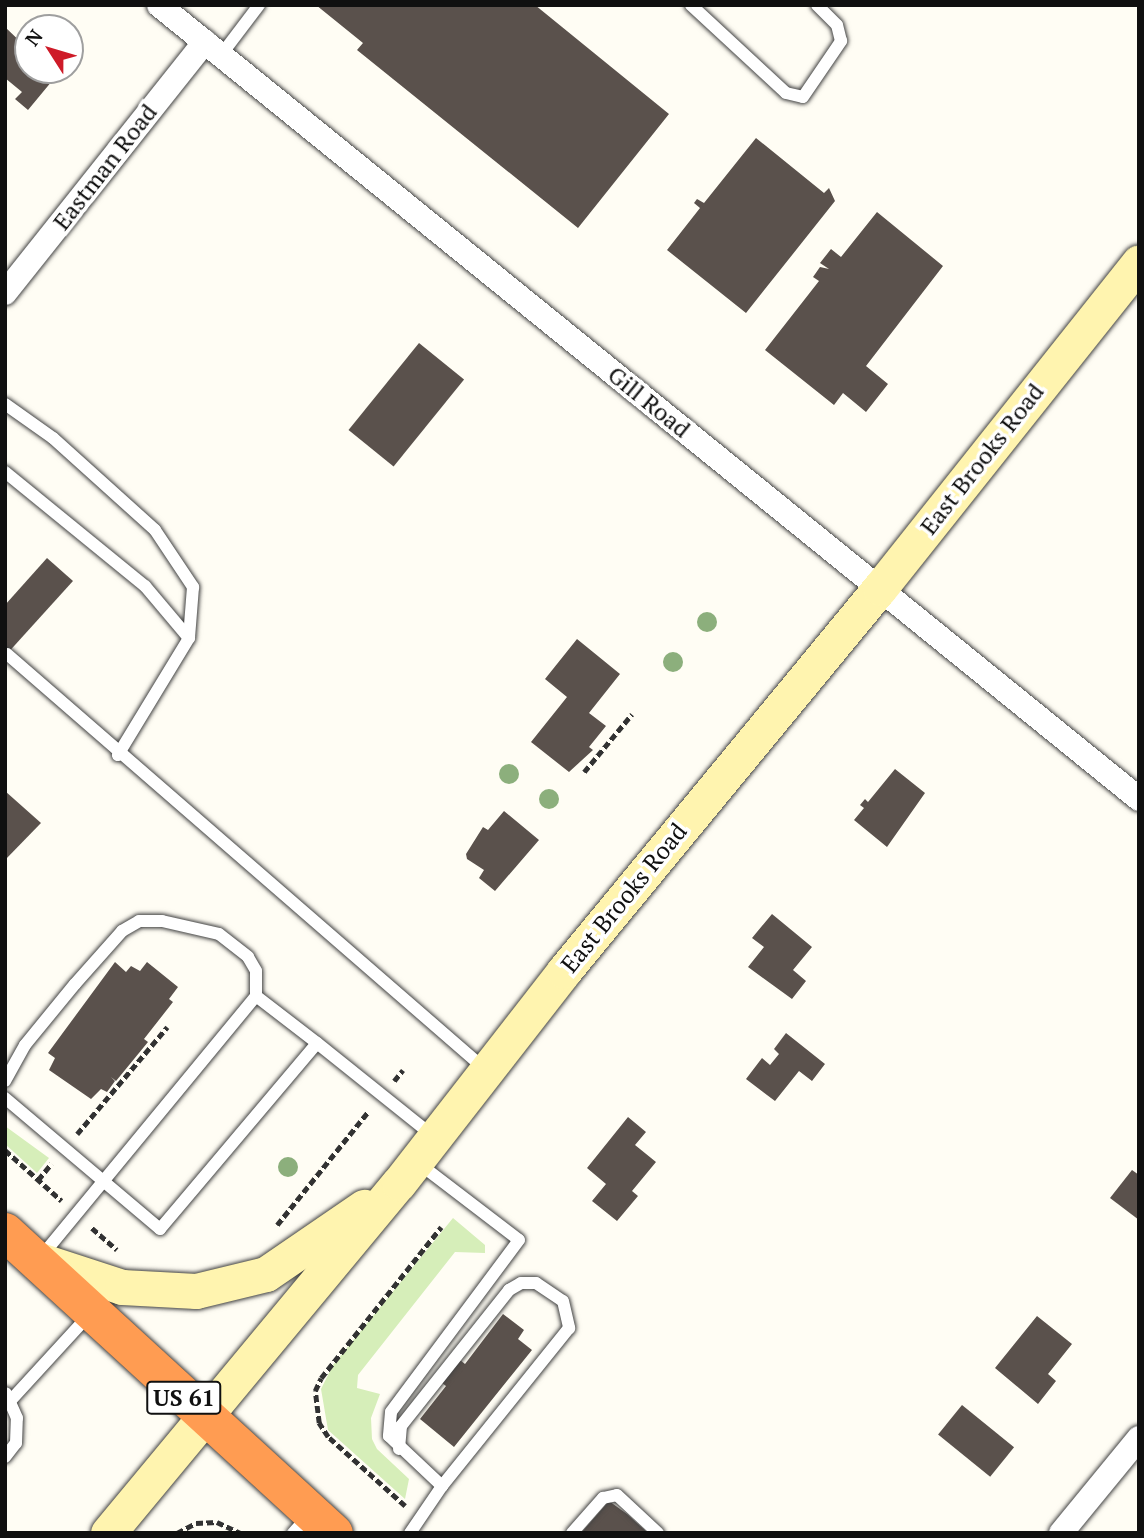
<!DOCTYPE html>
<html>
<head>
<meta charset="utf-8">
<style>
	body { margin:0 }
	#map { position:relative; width:1144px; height:1538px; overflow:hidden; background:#fffdf4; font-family:"PT Serif",serif }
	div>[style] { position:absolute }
	.green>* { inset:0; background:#d6eeb9 }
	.building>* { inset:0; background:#5a514c; transform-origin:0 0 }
	.path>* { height:4.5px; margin-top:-2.25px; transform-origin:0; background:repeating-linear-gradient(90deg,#323232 0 7px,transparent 0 10.5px) }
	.roads { filter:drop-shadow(0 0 2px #434343) drop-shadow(0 0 2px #434343) }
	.lane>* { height:12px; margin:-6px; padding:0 6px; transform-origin:6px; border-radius:6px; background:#fff }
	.street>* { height:24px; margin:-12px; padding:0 12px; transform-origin:12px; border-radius:12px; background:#fff }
	.secondary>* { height:35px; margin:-17.5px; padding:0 17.5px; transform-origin:17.5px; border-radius:17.5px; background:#fff4af }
	.highway>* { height:38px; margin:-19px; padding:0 19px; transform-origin:19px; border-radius:19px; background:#ff9c52 }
	.trees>* { width:20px; height:20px; margin:-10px; border-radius:50%; background:#8caf7c }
	span { translate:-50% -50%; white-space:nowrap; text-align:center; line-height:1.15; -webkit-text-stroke:7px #fff; paint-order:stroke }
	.shield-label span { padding:2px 5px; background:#fff; border:2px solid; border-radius:5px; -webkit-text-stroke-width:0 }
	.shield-label { font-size:23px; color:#101010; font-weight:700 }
	.street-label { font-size:24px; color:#101010 }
	.frame { position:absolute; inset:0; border:7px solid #101010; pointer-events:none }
	.north { position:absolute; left:14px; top:14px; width:70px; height:70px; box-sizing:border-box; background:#fff; border:2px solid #9f9f9f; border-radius:50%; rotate:307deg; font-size:19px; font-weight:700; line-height:28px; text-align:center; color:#101010 }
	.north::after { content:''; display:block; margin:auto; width:24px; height:32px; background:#ce1b28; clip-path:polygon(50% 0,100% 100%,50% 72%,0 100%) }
</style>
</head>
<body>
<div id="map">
	<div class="green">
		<i style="clip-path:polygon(5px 1126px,49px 1158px,37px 1173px,5px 1144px)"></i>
		<i style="clip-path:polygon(453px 1218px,485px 1245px,485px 1253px,455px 1252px,358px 1375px,357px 1388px,380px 1394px,371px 1418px,372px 1439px,377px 1449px,409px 1479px,405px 1499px,328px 1430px,321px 1389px,333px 1365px)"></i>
	</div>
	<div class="building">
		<i style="clip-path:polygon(316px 5px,535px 5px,669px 114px,578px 228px,357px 50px,363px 43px)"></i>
		<i style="clip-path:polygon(5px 27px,28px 49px,28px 70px,53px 70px,57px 75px,28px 110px,15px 99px,22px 92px,5px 78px)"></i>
		<i style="clip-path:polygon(756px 138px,824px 193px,829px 188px,835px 201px,746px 313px,667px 250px,700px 208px,694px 203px,697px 199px,704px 203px)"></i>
		<i style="clip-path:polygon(877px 212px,943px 266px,866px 366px,888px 384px,866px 412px,843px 393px,834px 405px,765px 350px,819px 281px,813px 277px,820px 267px,829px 269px,820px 263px,831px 249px,841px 257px)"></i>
		<i style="left:419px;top:343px;width:58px;height:112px;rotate:39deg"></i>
		<i style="clip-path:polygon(47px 558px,73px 581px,5px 656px,5px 605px)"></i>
		<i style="clip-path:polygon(577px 639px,620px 674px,589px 713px,606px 726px,589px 747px,593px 750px,569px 772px,531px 742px,567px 697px,545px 679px)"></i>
		<i style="clip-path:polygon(895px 769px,925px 793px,887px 847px,854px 820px,864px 808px,860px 805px,865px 799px,868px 802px)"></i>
		<i style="clip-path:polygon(5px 791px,41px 823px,5px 860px)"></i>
		<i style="clip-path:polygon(504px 811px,539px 840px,495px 891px,479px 878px,484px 870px,467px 859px,466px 854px,483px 827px,488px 830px)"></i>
		<i style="clip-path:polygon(772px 914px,812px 947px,793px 970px,806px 981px,792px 999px,748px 967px,764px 947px,752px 938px)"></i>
		<i style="clip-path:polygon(115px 962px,126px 972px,131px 966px,140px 971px,147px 962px,178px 987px,169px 999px,173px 1002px,144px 1039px,148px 1042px,116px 1081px,111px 1077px,115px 1081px,107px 1092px,101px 1089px,91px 1099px,49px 1070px,55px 1058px,48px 1053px)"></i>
		<i style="clip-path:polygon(786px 1033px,825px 1064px,812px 1081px,799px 1071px,775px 1101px,746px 1079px,762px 1058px,770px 1065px,779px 1054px,774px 1049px)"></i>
		<i style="clip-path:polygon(628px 1117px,646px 1132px,635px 1145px,656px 1162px,632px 1191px,638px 1196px,617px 1221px,592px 1201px,606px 1184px,587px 1168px)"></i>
		<i style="clip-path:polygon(1132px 1170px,1139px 1175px,1139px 1220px,1110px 1198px)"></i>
		<i style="clip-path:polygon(503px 1314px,524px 1330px,518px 1339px,532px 1350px,454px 1447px,420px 1419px,446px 1386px,442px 1383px,460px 1360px,465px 1364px)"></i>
		<i style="clip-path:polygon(1037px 1316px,1072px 1344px,1048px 1374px,1056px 1381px,1038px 1404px,995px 1368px)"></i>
		<i style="left:962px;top:1405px;width:67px;height:38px;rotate:39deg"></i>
		<i style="clip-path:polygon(609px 1501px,627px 1514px,648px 1533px,581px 1533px)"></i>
	</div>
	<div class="path">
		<i style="left:584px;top:772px;width:75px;rotate:-50.4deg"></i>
		<i style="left:394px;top:1081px;width:14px;rotate:-51deg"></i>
		<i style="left:77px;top:1134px;width:140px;rotate:-49.9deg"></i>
		<i style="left:5px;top:1150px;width:76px;rotate:41.8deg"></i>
		<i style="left:38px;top:1180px;width:21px;rotate:-51deg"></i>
		<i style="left:277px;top:1225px;width:145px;rotate:-51.2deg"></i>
		<i style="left:92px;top:1228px;width:33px;rotate:41deg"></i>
		<i style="left:405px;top:1506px;width:103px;rotate:-138.1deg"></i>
		<i style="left:328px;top:1437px;width:17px;rotate:-123deg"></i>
		<i style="left:319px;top:1423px;width:32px;rotate:-97deg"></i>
		<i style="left:315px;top:1391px;width:14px;rotate:-65deg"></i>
		<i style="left:321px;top:1378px;width:193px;rotate:-51.5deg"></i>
		<i style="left:177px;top:1533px;width:21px;rotate:-28deg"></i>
		<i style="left:196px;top:1523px;width:21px;rotate:-3deg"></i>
		<i style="left:217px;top:1522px;width:26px;rotate:25deg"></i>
	</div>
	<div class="roads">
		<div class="lane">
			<i style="left:691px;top:5px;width:129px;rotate:42.8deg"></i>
			<i style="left:786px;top:93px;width:17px;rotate:13deg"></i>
			<i style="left:803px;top:97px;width:68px;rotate:-55.8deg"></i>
			<i style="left:841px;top:41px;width:16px;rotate:-104deg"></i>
			<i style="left:837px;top:25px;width:28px;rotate:-135deg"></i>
			<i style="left:221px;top:55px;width:63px;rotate:-52.8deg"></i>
			<i style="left:5px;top:404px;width:59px;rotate:35.3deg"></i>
			<i style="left:53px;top:438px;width:137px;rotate:42deg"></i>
			<i style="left:155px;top:530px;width:69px;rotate:56.3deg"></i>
			<i style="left:193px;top:587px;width:51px;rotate:94.5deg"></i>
			<i style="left:189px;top:638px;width:137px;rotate:121.3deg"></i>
			<i style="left:5px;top:472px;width:181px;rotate:39.2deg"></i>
			<i style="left:145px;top:586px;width:68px;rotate:49.8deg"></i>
			<i style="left:7px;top:654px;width:634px;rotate:40.97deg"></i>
			<i style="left:256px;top:996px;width:77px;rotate:37.6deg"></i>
			<i style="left:5px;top:1081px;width:41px;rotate:-60.9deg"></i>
			<i style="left:25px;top:1045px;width:79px;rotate:-50.7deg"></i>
			<i style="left:75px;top:984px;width:71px;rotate:-48.4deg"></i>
			<i style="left:122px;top:931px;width:20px;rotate:-30deg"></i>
			<i style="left:139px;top:921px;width:23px"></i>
			<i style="left:162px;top:921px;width:58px;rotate:12.8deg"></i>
			<i style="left:219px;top:934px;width:37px;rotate:38deg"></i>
			<i style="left:248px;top:957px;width:16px;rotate:60deg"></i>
			<i style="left:256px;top:971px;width:25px;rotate:90deg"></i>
			<i style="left:256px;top:996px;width:340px;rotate:129.5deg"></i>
			<i style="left:5px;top:1098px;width:203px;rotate:40.2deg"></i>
			<i style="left:160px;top:1229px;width:243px;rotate:-49.8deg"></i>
			<i style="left:317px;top:1043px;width:149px;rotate:38.7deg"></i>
			<i style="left:417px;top:1162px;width:128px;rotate:37.4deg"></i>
			<i style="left:519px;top:1240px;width:214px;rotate:126.7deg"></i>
			<i style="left:391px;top:1412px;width:24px;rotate:95deg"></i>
			<i style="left:389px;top:1436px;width:73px;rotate:43.3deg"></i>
			<i style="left:12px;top:1399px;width:115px;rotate:-47.5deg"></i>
			<i style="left:399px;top:1449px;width:23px;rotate:-85deg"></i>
			<i style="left:401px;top:1426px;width:174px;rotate:-51.5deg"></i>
			<i style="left:509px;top:1290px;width:14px;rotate:-30deg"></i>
			<i style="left:521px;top:1283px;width:15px"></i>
			<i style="left:536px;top:1283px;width:32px;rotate:34deg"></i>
			<i style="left:563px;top:1301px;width:28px;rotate:77deg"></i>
			<i style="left:569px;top:1328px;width:203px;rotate:128.8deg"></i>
			<i style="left:442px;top:1486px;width:57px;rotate:124.2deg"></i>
			<i style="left:5px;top:1457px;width:18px;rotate:-52deg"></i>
			<i style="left:16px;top:1443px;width:25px;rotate:-88deg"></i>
			<i style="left:17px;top:1418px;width:27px;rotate:-114deg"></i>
			<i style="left:293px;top:1533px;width:24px;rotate:-48deg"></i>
			<i style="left:572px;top:1533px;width:47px;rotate:-48.5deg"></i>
			<i style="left:603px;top:1498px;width:14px;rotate:-12deg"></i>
			<i style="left:617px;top:1495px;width:56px;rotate:42.8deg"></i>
		</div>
		<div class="street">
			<i style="left:159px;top:5px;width:1261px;rotate:39.01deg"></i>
			<i style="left:5px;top:293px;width:321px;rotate:-51.5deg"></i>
			<i style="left:1061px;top:1533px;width:123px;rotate:-50.6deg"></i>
		</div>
		<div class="secondary">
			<i style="left:39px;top:1260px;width:87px;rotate:18deg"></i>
			<i style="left:122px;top:1287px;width:74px;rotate:3.1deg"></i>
			<i style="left:196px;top:1291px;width:72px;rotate:-13.7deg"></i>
			<i style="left:266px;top:1274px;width:119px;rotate:-34.4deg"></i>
			<i style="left:108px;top:1533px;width:455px;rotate:-50.3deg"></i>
			<i style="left:399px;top:1183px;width:269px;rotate:-52.1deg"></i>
			<i style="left:564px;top:971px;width:497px;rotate:-50.5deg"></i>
			<i style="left:880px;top:588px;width:416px;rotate:-51.5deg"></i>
		</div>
		<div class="highway">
			<i style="left:5px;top:1232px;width:446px;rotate:42.5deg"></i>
		</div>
	</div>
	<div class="trees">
		<i style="left:707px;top:622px"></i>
		<i style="left:673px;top:662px"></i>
		<i style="left:509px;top:774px"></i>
		<i style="left:549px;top:799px"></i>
		<i style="left:288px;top:1167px"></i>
	</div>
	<div class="shield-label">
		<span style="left:184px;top:1398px">US 61</span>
	</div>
	<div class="street-label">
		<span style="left:105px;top:167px;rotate:-52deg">Eastman Road</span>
		<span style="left:649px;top:402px;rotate:39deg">Gill Road</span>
		<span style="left:982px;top:459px;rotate:-52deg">East Brooks Road</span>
		<span style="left:624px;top:898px;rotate:-51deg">East Brooks Road</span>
	</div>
	<div class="frame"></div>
	<div class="north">N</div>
</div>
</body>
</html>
